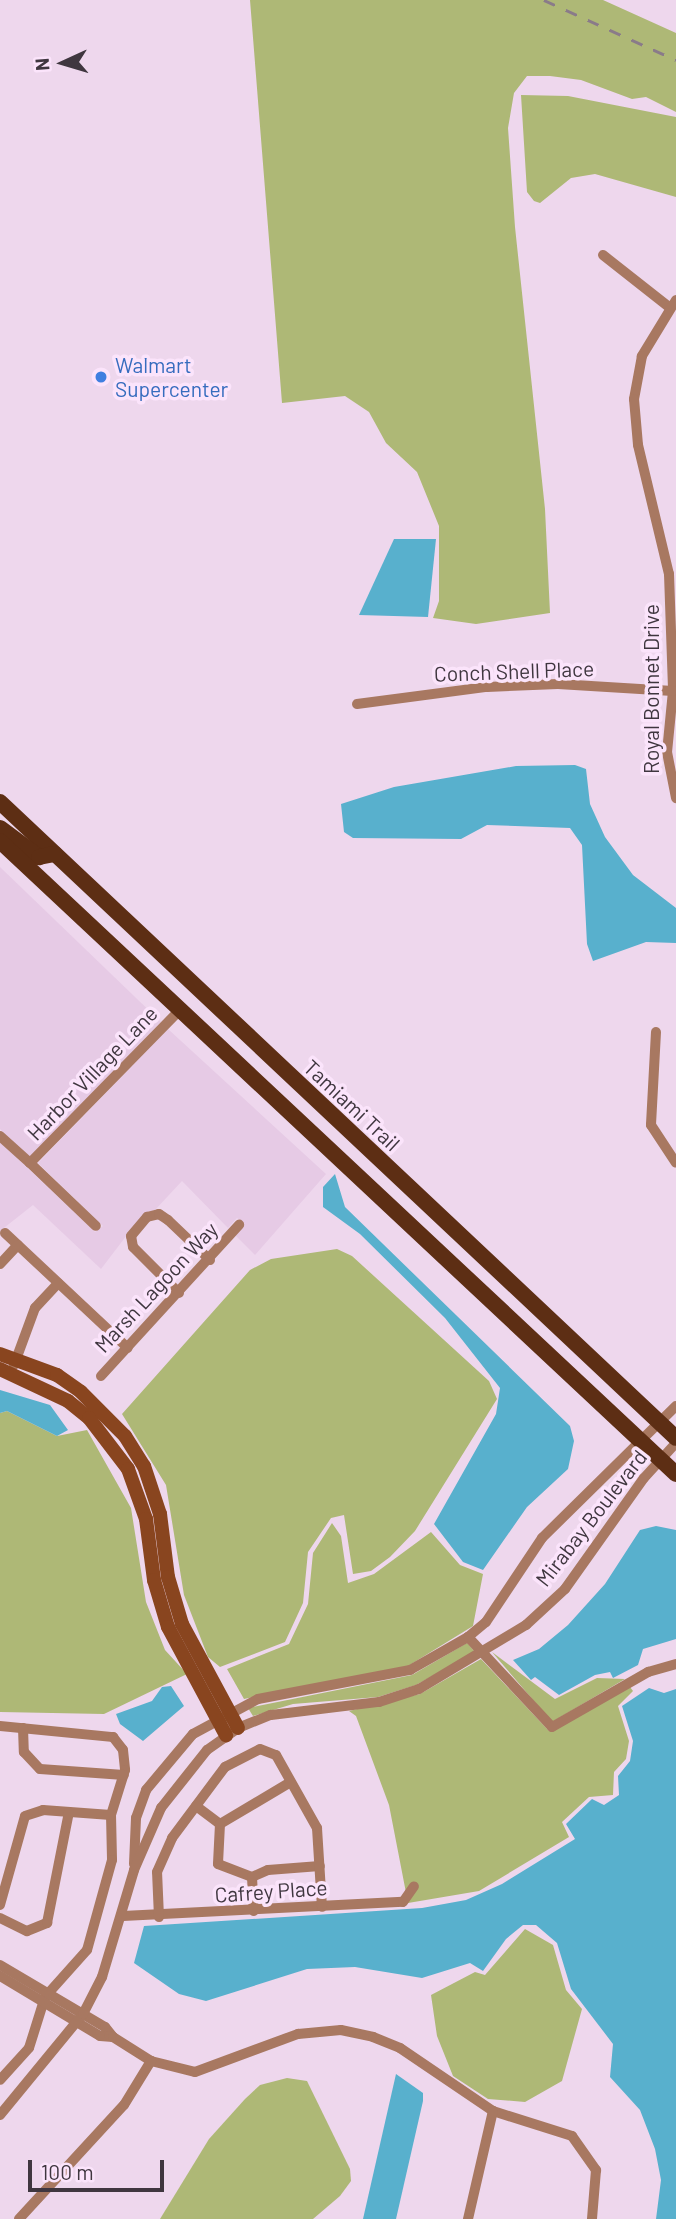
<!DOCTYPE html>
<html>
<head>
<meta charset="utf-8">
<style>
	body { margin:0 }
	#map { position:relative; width:676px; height:2219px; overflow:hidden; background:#eed7ed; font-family:Barlow,sans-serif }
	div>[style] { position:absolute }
	.built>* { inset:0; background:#e6cae5 }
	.green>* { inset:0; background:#aeb876 }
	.water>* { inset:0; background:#58b0cd }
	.street>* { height:10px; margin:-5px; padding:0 5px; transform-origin:5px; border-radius:5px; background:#a87861 }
	.secondary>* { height:14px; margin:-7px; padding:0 7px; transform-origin:7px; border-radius:7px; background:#89451f }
	.primary>* { height:16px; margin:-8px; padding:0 8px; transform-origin:8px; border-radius:8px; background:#5d2e14 }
	.rail>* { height:2.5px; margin-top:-1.25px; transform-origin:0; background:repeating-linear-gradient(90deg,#8a7b89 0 12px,transparent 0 24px) }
	.dots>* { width:19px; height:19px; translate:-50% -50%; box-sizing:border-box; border:4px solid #fbe4fb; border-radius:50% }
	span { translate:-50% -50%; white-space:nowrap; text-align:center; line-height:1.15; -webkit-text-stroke:7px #fbe4fb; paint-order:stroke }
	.shop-label { font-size:21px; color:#366cbe }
	.left { translate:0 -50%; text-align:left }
	.street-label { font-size:21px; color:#3f363f }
	.north { position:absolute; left:28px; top:28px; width:70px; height:70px; -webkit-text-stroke:5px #fbe4fb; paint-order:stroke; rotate:266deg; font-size:19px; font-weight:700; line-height:28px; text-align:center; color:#3f363f }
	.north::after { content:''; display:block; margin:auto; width:24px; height:32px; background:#3f363f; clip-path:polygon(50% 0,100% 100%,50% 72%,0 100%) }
	.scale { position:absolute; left:28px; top:2160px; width:136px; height:32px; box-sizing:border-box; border:4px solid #3f363f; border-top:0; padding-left:9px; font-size:21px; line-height:24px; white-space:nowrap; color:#3f363f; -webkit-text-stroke:5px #fbe4fb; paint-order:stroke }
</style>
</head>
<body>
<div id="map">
	<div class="built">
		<i style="clip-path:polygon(0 867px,161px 1022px,30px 1157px,0 1129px)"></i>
		<i style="clip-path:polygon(168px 1029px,326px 1174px,255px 1255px,235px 1235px,245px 1224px,237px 1218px,228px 1228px,182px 1181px,155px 1210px,143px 1214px,101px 1269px,33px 1205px,0 1231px,0 1142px,95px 1232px,103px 1226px,38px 1163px)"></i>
	</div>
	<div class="green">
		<i style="clip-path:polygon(250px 0,603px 0,676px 33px,676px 112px,646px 97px,632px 99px,581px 80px,550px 76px,527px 76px,514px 93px,508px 128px,515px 227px,545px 509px,550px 613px,476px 624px,433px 618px,439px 601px,439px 526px,417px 472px,386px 443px,369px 412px,345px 396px,282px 403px)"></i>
		<i style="clip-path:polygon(521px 95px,568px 96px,676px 117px,676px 197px,595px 174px,571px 178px,540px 203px,534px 201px,527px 192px)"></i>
		<i style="clip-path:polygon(337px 1249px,352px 1256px,489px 1381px,497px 1399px,415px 1531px,390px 1557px,371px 1571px,353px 1574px,344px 1515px,331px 1518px,308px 1552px,303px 1603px,285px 1642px,220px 1667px,208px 1657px,184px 1595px,166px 1485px,122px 1414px,250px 1270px,271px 1259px)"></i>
		<i style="clip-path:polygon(7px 1411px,57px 1436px,87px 1430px,131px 1508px,146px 1602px,165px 1650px,187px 1674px,104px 1714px,0 1712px,0 1413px)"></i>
		<i style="clip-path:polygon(332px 1523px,341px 1536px,348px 1583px,374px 1574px,431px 1532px,460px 1565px,483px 1574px,473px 1626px,408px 1666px,244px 1699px,227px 1669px,289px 1644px,308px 1604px,313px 1553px)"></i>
		<i style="clip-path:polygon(467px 1643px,475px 1652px,416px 1685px,378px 1697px,293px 1704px,253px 1716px,248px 1708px,412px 1675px)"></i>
		<i style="clip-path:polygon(492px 1652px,555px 1699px,597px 1678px,625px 1679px,552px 1722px)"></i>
		<i style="clip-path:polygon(481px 1659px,549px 1731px,630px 1687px,633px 1691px,618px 1706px,629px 1741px,626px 1759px,614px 1772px,613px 1795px,589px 1797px,562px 1822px,569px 1837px,479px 1891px,408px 1903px,389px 1805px,356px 1716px,349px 1711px,420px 1694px)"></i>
		<i style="clip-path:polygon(525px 1929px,553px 1945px,566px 1990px,582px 2009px,562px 2081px,525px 2102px,488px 2099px,453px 2076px,437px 2036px,431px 1995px,475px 1972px,485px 1975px)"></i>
		<i style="clip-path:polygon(287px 2078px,307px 2081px,350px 2169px,351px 2181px,340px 2196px,313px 2219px,160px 2219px,209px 2139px,245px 2099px,260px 2085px)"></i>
	</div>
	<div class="water">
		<i style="clip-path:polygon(394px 539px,436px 539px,428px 617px,359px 615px)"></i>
		<i style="clip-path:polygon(575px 765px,586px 769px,590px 804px,605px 837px,633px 875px,676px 908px,676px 943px,646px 942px,593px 961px,587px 944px,582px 845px,570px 828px,487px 825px,461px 839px,353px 838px,344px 832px,341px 804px,394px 787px,516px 766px)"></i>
		<i style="clip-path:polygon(335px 1174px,345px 1207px,570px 1426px,574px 1441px,568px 1469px,527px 1507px,483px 1570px,463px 1562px,434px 1524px,496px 1414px,500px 1388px,445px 1318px,360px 1234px,323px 1207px,323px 1187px)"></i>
		<i style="clip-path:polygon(0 1390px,50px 1405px,68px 1430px,57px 1436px,7px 1411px,0 1413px)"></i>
		<i style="clip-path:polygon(656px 1526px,676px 1530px,676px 1639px,643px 1649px,638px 1665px,613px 1678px,610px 1672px,595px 1675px,559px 1695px,535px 1677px,531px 1680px,513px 1660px,539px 1649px,568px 1625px,605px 1584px,640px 1530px)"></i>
		<i style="clip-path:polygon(171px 1686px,184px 1706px,143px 1741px,120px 1724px,116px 1714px,152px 1701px,162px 1687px)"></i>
		<i style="clip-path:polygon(649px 1688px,664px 1693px,676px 1689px,676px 2219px,656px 2219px,661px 2180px,655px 2149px,640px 2110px,610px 2077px,613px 2044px,571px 1989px,557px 1943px,536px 1925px,523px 1925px,506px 1939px,483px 1971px,470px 1963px,422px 1978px,355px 1967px,307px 1969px,206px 2001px,179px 1994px,134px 1963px,144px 1926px,422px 1908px,466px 1900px,502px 1884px,575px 1839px,566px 1824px,592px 1799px,604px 1805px,619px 1795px,618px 1776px,630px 1761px,633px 1741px,622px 1706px)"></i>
		<i style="clip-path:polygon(396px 2074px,423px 2093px,423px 2101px,396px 2219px,363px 2219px)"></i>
	</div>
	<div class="street">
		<i style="left:603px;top:255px;width:84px;rotate:38.2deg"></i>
		<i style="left:676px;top:300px;width:66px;rotate:121.3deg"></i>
		<i style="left:642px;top:356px;width:44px;rotate:100.5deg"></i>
		<i style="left:634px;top:399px;width:46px;rotate:85deg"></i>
		<i style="left:638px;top:445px;width:133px;rotate:76.5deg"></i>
		<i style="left:669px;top:574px;width:117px;rotate:88deg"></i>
		<i style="left:673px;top:691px;width:61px;rotate:95.6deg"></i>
		<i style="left:667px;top:752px;width:47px;rotate:78.9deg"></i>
		<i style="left:357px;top:704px;width:131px;rotate:-7.5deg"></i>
		<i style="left:487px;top:687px;width:71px;rotate:-2.4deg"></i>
		<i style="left:558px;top:684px;width:115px;rotate:3.5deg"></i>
		<i style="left:656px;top:1032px;width:93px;rotate:93.1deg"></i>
		<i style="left:651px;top:1125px;width:45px;rotate:56.7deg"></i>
		<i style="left:0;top:1136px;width:40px;rotate:42deg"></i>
		<i style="left:30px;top:1163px;width:214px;rotate:-45.6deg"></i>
		<i style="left:30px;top:1163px;width:91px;rotate:43.7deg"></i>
		<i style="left:5px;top:1233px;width:168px;rotate:43.1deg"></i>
		<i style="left:0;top:1264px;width:26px;rotate:-47deg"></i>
		<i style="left:179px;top:1293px;width:65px;rotate:-135deg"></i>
		<i style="left:133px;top:1247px;width:11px;rotate:-100deg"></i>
		<i style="left:131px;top:1236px;width:25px;rotate:-50deg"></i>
		<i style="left:147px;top:1217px;width:12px;rotate:-14deg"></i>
		<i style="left:159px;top:1214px;width:11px;rotate:34deg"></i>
		<i style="left:168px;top:1220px;width:58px;rotate:43.6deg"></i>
		<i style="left:14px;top:1365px;width:61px;rotate:-69.8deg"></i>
		<i style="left:35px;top:1308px;width:34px;rotate:-47deg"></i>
		<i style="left:101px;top:1376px;width:205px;rotate:-47.6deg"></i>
		<i style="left:468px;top:1637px;width:123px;rotate:47deg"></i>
		<i style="left:552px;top:1727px;width:111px;rotate:-29.8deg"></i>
		<i style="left:648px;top:1672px;width:29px;rotate:-16deg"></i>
		<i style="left:0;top:1726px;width:114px;rotate:5.6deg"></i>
		<i style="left:113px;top:1737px;width:16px;rotate:52deg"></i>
		<i style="left:123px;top:1750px;width:20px;rotate:84deg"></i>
		<i style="left:125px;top:1770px;width:47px;rotate:107.3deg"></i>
		<i style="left:111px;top:1815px;width:45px;rotate:88.7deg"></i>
		<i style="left:112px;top:1860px;width:93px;rotate:105.5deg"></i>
		<i style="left:87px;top:1950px;width:63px;rotate:131.8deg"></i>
		<i style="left:45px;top:1997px;width:53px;rotate:107.4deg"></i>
		<i style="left:29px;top:2048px;width:43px;rotate:132.2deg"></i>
		<i style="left:23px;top:1728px;width:24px;rotate:88deg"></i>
		<i style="left:24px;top:1752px;width:23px;rotate:47deg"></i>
		<i style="left:40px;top:1769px;width:84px;rotate:4.1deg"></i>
		<i style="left:196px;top:1806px;width:30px;rotate:37deg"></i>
		<i style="left:220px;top:1824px;width:40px;rotate:92.9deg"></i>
		<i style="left:218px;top:1864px;width:36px;rotate:21deg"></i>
		<i style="left:252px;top:1877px;width:34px;rotate:87deg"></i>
		<i style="left:220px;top:1824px;width:80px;rotate:-30.7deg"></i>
		<i style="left:134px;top:1864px;width:46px;rotate:-87.5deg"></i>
		<i style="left:136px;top:1818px;width:30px;rotate:-70deg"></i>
		<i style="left:146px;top:1790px;width:73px;rotate:-50deg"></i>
		<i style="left:193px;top:1734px;width:74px;rotate:-28.3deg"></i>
		<i style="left:258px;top:1699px;width:155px;rotate:-10.8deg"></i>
		<i style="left:410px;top:1670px;width:67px;rotate:-29.6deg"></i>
		<i style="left:468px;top:1637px;width:23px;rotate:-40deg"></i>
		<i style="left:486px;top:1622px;width:101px;rotate:-56.3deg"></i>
		<i style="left:542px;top:1538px;width:188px;rotate:-44.6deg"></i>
		<i style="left:252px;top:1877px;width:17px;rotate:-24deg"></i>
		<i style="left:268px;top:1870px;width:52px;rotate:-4.4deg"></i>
		<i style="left:0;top:1905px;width:92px;rotate:-74.3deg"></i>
		<i style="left:25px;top:1816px;width:19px;rotate:-18deg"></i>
		<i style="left:43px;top:1810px;width:68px;rotate:4.2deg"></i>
		<i style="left:123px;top:1916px;width:280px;rotate:-2.9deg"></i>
		<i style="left:403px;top:1902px;width:19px;rotate:-55deg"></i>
		<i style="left:159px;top:1917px;width:45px;rotate:-92.5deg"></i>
		<i style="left:157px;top:1872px;width:37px;rotate:-66deg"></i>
		<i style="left:172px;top:1838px;width:89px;rotate:-53.3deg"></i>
		<i style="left:225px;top:1767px;width:39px;rotate:-27deg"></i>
		<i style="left:260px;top:1749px;width:17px;rotate:21deg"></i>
		<i style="left:276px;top:1755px;width:84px;rotate:60.7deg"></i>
		<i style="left:317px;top:1828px;width:79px;rotate:86.4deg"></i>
		<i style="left:0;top:1918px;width:30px;rotate:26deg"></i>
		<i style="left:27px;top:1931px;width:22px;rotate:-22deg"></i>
		<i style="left:47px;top:1923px;width:113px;rotate:-78.8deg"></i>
		<i style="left:0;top:1965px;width:122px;rotate:30.6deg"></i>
		<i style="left:105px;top:2027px;width:13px;rotate:51deg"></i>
		<i style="left:113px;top:2037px;width:13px;rotate:-176deg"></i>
		<i style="left:100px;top:2036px;width:117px;rotate:-149deg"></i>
		<i style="left:113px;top:2037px;width:45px;rotate:32.3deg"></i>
		<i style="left:151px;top:2061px;width:45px;rotate:14deg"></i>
		<i style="left:195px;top:2072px;width:110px;rotate:-20.3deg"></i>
		<i style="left:298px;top:2034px;width:43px;rotate:-5.3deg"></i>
		<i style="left:341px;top:2030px;width:33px;rotate:12deg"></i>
		<i style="left:373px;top:2037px;width:29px;rotate:22deg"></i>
		<i style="left:400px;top:2048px;width:112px;rotate:34.1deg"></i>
		<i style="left:493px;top:2111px;width:83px;rotate:17.6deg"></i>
		<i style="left:572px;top:2136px;width:42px;rotate:54.8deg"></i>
		<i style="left:596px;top:2170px;width:49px;rotate:94.7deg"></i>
		<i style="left:0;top:2115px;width:131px;rotate:-50.6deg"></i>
		<i style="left:83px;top:2014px;width:42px;rotate:-62.8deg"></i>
		<i style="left:102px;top:1977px;width:112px;rotate:-73.3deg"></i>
		<i style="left:134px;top:1870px;width:68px;rotate:-66.5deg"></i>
		<i style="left:161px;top:1808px;width:74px;rotate:-51.6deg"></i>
		<i style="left:207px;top:1750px;width:38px;rotate:-35deg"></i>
		<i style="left:238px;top:1728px;width:35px;rotate:-22deg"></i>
		<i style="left:271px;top:1715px;width:109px;rotate:-6.9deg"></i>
		<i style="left:379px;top:1702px;width:42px;rotate:-18deg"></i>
		<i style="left:419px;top:1689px;width:125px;rotate:-30.9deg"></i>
		<i style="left:526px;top:1625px;width:53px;rotate:-42.7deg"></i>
		<i style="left:565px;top:1589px;width:136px;rotate:-54.6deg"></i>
		<i style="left:644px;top:1478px;width:47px;rotate:-47.6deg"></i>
		<i style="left:19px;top:2219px;width:155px;rotate:-47.4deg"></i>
		<i style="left:124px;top:2105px;width:52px;rotate:-58.5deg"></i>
		<i style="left:468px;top:2219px;width:111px;rotate:-77deg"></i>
	</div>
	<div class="secondary">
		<i style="left:0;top:1354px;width:61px;rotate:20.2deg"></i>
		<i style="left:57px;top:1375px;width:29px;rotate:35deg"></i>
		<i style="left:81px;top:1392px;width:62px;rotate:45deg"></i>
		<i style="left:125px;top:1436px;width:36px;rotate:58deg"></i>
		<i style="left:144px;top:1466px;width:51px;rotate:71.6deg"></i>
		<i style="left:160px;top:1514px;width:64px;rotate:82.8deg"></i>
		<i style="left:168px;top:1577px;width:49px;rotate:73.4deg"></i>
		<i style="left:182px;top:1624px;width:118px;rotate:61.7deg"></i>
		<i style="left:0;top:1369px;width:75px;rotate:25.2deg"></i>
		<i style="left:68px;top:1401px;width:27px;rotate:39deg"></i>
		<i style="left:89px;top:1418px;width:64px;rotate:52.6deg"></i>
		<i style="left:128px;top:1469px;width:53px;rotate:70.2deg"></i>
		<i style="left:146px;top:1519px;width:62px;rotate:82.5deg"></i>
		<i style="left:154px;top:1580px;width:49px;rotate:73.4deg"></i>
		<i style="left:168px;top:1627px;width:123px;rotate:61.8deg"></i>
	</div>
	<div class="primary">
		<i style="left:0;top:802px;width:928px;rotate:43.25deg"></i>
		<i style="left:0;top:828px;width:49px;rotate:36.6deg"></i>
		<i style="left:39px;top:857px;width:16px;rotate:-11deg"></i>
		<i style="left:0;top:841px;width:926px;rotate:43.12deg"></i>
	</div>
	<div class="rail">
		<i style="left:544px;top:0;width:145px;rotate:24.4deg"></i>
	</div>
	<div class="dots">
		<i style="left:101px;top:377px;background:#3f7fe0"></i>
	</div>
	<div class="shop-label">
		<span class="left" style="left:115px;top:377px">Walmart<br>Supercenter</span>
	</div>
	<div class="street-label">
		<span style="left:514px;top:671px;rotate:-2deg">Conch Shell Place</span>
		<span style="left:651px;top:689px;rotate:-90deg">Royal Bonnet Drive</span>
		<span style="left:92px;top:1073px;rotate:-46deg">Harbor Village Lane</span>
		<span style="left:352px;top:1105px;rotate:43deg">Tamiami Trail</span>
		<span style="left:156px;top:1287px;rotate:-47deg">Marsh Lagoon Way</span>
		<span style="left:591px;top:1518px;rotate:-52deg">Mirabay Boulevard</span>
		<span style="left:271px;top:1891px;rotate:-4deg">Cafrey Place</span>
	</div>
	<div class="north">N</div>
	<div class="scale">100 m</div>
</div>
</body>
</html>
